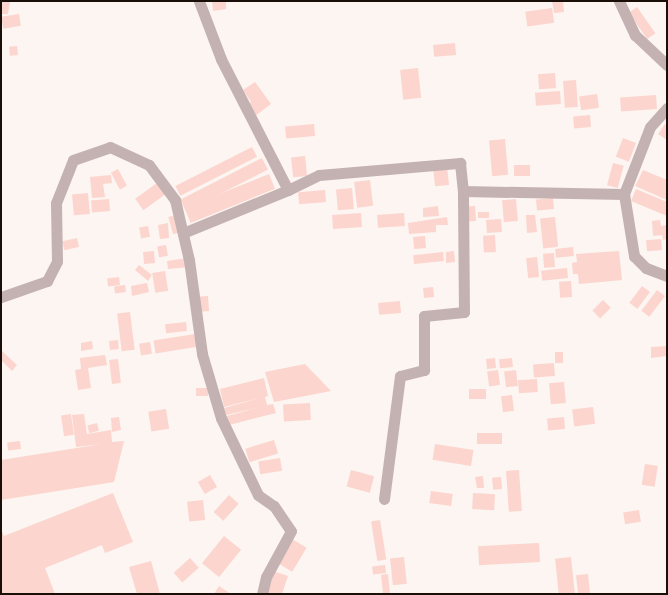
<!DOCTYPE html>
<html>
<head>
<meta charset="utf-8">
<style>
	body { margin:0 }
	#map { position:relative; width:668px; height:595px; overflow:hidden; background:#fcf5f1; font-family:"DejaVu Sans",sans-serif }
	div>[style] { position:absolute }
	.building>* { inset:0; background:#fcd5ce; transform-origin:0 0 }
	.minor>* { height:11px; margin:-5.5px; padding:0 5.5px; transform-origin:5.5px; border-radius:5.5px; background:#c4b2b2 }
	span { translate:-50% -50%; white-space:nowrap; text-align:center; line-height:1.15; -webkit-text-stroke:4px #fff; paint-order:stroke }
	.frame { position:absolute; inset:0; border:2px solid #190e08; pointer-events:none }
</style>
</head>
<body>
<div id="map">
	<div class="building">
		<i style="clip-path:polygon(1px 1px,10px 1px,8px 14px,1px 14px)"></i>
		<i style="clip-path:polygon(212px 1px,226px 1px,226px 9px,213px 11px)"></i>
		<i style="clip-path:polygon(552px 1px,563px 1px,564px 12px,554px 13px)"></i>
		<i style="left:637px;top:7px;width:32px;height:10px;rotate:55deg"></i>
		<i style="left:552px;top:8px;width:15px;height:27px;rotate:82deg"></i>
		<i style="left:19px;top:14px;width:12px;height:18px;rotate:81deg"></i>
		<i style="left:455px;top:43px;width:12px;height:22px;rotate:85deg"></i>
		<i style="left:17px;top:46px;width:9px;height:8px;rotate:84deg"></i>
		<i style="left:418px;top:68px;width:30px;height:18px;rotate:84deg"></i>
		<i style="left:555px;top:73px;width:15px;height:17px;rotate:86deg"></i>
		<i style="left:576px;top:80px;width:27px;height:13px;rotate:86deg"></i>
		<i style="clip-path:polygon(255px 82px,271px 104px,255px 116px,247px 105px,251px 102px,243px 90px)"></i>
		<i style="left:560px;top:91px;width:13px;height:25px;rotate:86deg"></i>
		<i style="left:597px;top:94px;width:14px;height:18px;rotate:82deg"></i>
		<i style="left:656px;top:95px;width:14px;height:36px;rotate:86deg"></i>
		<i style="left:590px;top:115px;width:12px;height:17px;rotate:85deg"></i>
		<i style="left:314px;top:124px;width:12px;height:29px;rotate:85deg"></i>
		<i style="clip-path:polygon(665px 124px,667px 126px,667px 140px,658px 134px)"></i>
		<i style="left:623px;top:138px;width:14px;height:20px;rotate:21deg"></i>
		<i style="left:505px;top:139px;width:36px;height:16px;rotate:85deg"></i>
		<i style="left:252px;top:147px;width:11px;height:86px;rotate:63deg"></i>
		<i style="left:305px;top:156px;width:20px;height:14px;rotate:84deg"></i>
		<i style="left:262px;top:158px;width:13px;height:92px;rotate:63deg"></i>
		<i style="left:613px;top:163px;width:11px;height:23px;rotate:15deg"></i>
		<i style="left:530px;top:165px;width:11px;height:16px;rotate:90deg"></i>
		<i style="left:447px;top:166px;width:19px;height:14px;rotate:84deg"></i>
		<i style="left:118px;top:169px;width:19px;height:8px;rotate:62deg"></i>
		<i style="clip-path:polygon(643px 170px,667px 180px,667px 200px,635px 186px)"></i>
		<i style="left:269px;top:174px;width:16px;height:91px;rotate:68deg"></i>
		<i style="clip-path:polygon(111px 175px,112px 183px,103px 184px,105px 197px,92px 198px,90px 177px)"></i>
		<i style="left:370px;top:180px;width:26px;height:16px;rotate:83deg"></i>
		<i style="left:157px;top:183px;width:14px;height:27px;rotate:54deg"></i>
		<i style="left:352px;top:188px;width:21px;height:16px;rotate:85deg"></i>
		<i style="clip-path:polygon(636px 189px,667px 202px,667px 216px,631px 201px)"></i>
		<i style="left:325px;top:190px;width:12px;height:27px;rotate:85deg"></i>
		<i style="left:88px;top:193px;width:21px;height:16px;rotate:85deg"></i>
		<i style="left:553px;top:198px;width:11px;height:17px;rotate:85deg"></i>
		<i style="left:109px;top:199px;width:12px;height:18px;rotate:85deg"></i>
		<i style="left:516px;top:199px;width:22px;height:14px;rotate:85deg"></i>
		<i style="clip-path:polygon(438px 206px,439px 216px,423px 217px,423px 208px)"></i>
		<i style="left:475px;top:206px;width:15px;height:8px;rotate:86deg"></i>
		<i style="left:489px;top:212px;width:6px;height:11px;rotate:90deg"></i>
		<i style="left:361px;top:213px;width:14px;height:29px;rotate:86deg"></i>
		<i style="left:404px;top:213px;width:13px;height:27px;rotate:86deg"></i>
		<i style="left:175px;top:215px;width:18px;height:7px;rotate:74deg"></i>
		<i style="clip-path:polygon(526px 215px,535px 215px,537px 232px,527px 233px)"></i>
		<i style="clip-path:polygon(447px 217px,448px 225px,436px 225px,436px 232px,409px 234px,408px 223px)"></i>
		<i style="left:555px;top:217px;width:30px;height:15px;rotate:84deg"></i>
		<i style="left:501px;top:219px;width:13px;height:15px;rotate:86deg"></i>
		<i style="clip-path:polygon(660px 220px,661px 226px,667px 225px,667px 239px,663px 240px,662px 235px,653px 236px,652px 221px)"></i>
		<i style="clip-path:polygon(168px 223px,169px 238px,160px 239px,158px 225px)"></i>
		<i style="left:148px;top:226px;width:11px;height:9px;rotate:80deg"></i>
		<i style="left:495px;top:235px;width:17px;height:12px;rotate:87deg"></i>
		<i style="left:425px;top:236px;width:12px;height:12px;rotate:85deg"></i>
		<i style="left:77px;top:238px;width:9px;height:15px;rotate:77deg"></i>
		<i style="left:661px;top:239px;width:11px;height:15px;rotate:85deg"></i>
		<i style="left:166px;top:245px;width:11px;height:9px;rotate:80deg"></i>
		<i style="left:573px;top:247px;width:9px;height:18px;rotate:84deg"></i>
		<i style="left:154px;top:251px;width:12px;height:11px;rotate:85deg"></i>
		<i style="clip-path:polygon(454px 251px,455px 262px,446px 263px,446px 252px)"></i>
		<i style="clip-path:polygon(619px 251px,622px 280px,579px 284px,578px 274px,573px 274px,572px 263px,577px 262px,576px 254px)"></i>
		<i style="left:443px;top:252px;width:9px;height:30px;rotate:84deg"></i>
		<i style="left:554px;top:253px;width:14px;height:11px;rotate:86deg"></i>
		<i style="left:537px;top:257px;width:20px;height:11px;rotate:84deg"></i>
		<i style="clip-path:polygon(187px 258px,189px 267px,168px 269px,167px 261px)"></i>
		<i style="clip-path:polygon(139px 265px,152px 275px,148px 281px,135px 270px)"></i>
		<i style="left:567px;top:268px;width:10px;height:26px;rotate:84deg"></i>
		<i style="left:165px;top:271px;width:20px;height:13px;rotate:81deg"></i>
		<i style="left:119px;top:277px;width:8px;height:12px;rotate:83deg"></i>
		<i style="left:571px;top:281px;width:16px;height:12px;rotate:86deg"></i>
		<i style="clip-path:polygon(147px 283px,149px 292px,132px 296px,131px 286px)"></i>
		<i style="left:125px;top:285px;width:7px;height:11px;rotate:82deg"></i>
		<i style="left:642px;top:286px;width:10px;height:21px;rotate:37deg"></i>
		<i style="left:433px;top:287px;width:10px;height:10px;rotate:84deg"></i>
		<i style="left:657px;top:290px;width:10px;height:26px;rotate:37deg"></i>
		<i style="left:208px;top:296px;width:15px;height:11px;rotate:86deg"></i>
		<i style="left:603px;top:300px;width:11px;height:15px;rotate:45deg"></i>
		<i style="left:400px;top:301px;width:12px;height:22px;rotate:85deg"></i>
		<i style="left:130px;top:312px;width:38px;height:13px;rotate:83deg"></i>
		<i style="left:186px;top:322px;width:9px;height:21px;rotate:84deg"></i>
		<i style="left:195px;top:334px;width:13px;height:42px;rotate:81deg"></i>
		<i style="left:118px;top:340px;width:9px;height:9px;rotate:84deg"></i>
		<i style="clip-path:polygon(92px 341px,93px 349px,81px 351px,81px 343px)"></i>
		<i style="left:150px;top:342px;width:12px;height:11px;rotate:81deg"></i>
		<i style="clip-path:polygon(667px 346px,667px 356px,651px 358px,651px 347px)"></i>
		<i style="clip-path:polygon(1px 350px,17px 365px,12px 371px,1px 360px)"></i>
		<i style="left:555px;top:352px;width:8px;height:11px"></i>
		<i style="clip-path:polygon(105px 355px,107px 365px,88px 368px,91px 388px,78px 390px,75px 370px,81px 369px,80px 358px)"></i>
		<i style="left:495px;top:358px;width:10px;height:9px;rotate:84deg"></i>
		<i style="left:512px;top:358px;width:9px;height:13px;rotate:84deg"></i>
		<i style="left:118px;top:359px;width:24px;height:9px;rotate:83deg"></i>
		<i style="left:554px;top:363px;width:13px;height:21px;rotate:86deg"></i>
		<i style="clip-path:polygon(305px 364px,331px 391px,274px 402px,265px 372px)"></i>
		<i style="left:498px;top:370px;width:15px;height:11px;rotate:82deg"></i>
		<i style="left:516px;top:370px;width:16px;height:12px;rotate:83deg"></i>
		<i style="clip-path:polygon(264px 378px,268px 396px,265px 397px,267px 405px,273px 404px,276px 413px,229px 425px,227px 416px,260px 407px,226px 415px,224px 408px,263px 397px,224px 407px,220px 389px)"></i>
		<i style="left:537px;top:379px;width:13px;height:19px;rotate:86deg"></i>
		<i style="left:564px;top:382px;width:21px;height:15px;rotate:85deg"></i>
		<i style="left:196px;top:388px;width:12px;height:8px"></i>
		<i style="left:486px;top:389px;width:10px;height:17px;rotate:90deg"></i>
		<i style="left:512px;top:395px;width:16px;height:11px;rotate:83deg"></i>
		<i style="left:310px;top:403px;width:17px;height:27px;rotate:87deg"></i>
		<i style="left:593px;top:407px;width:17px;height:21px;rotate:83deg"></i>
		<i style="left:166px;top:409px;width:20px;height:18px;rotate:81deg"></i>
		<i style="left:71px;top:414px;width:21px;height:10px;rotate:82deg"></i>
		<i style="clip-path:polygon(84px 414px,87px 434px,111px 430px,112px 442px,124px 441px,114px 482px,1px 500px,1px 460px,102px 444px,76px 447px,72px 415px)"></i>
		<i style="clip-path:polygon(119px 417px,121px 430px,112px 432px,111px 418px)"></i>
		<i style="left:564px;top:417px;width:12px;height:17px;rotate:85deg"></i>
		<i style="left:97px;top:423px;width:8px;height:10px;rotate:76deg"></i>
		<i style="left:502px;top:433px;width:11px;height:25px;rotate:90deg"></i>
		<i style="left:274px;top:440px;width:14px;height:30px;rotate:73deg"></i>
		<i style="left:20px;top:441px;width:8px;height:13px;rotate:83deg"></i>
		<i style="left:435px;top:444px;width:39px;height:16px;rotate:9deg"></i>
		<i style="left:280px;top:458px;width:13px;height:22px;rotate:81deg"></i>
		<i style="left:645px;top:464px;width:13px;height:21px;rotate:9deg"></i>
		<i style="left:351px;top:470px;width:24px;height:17px;rotate:15deg"></i>
		<i style="left:519px;top:470px;width:41px;height:13px;rotate:86deg"></i>
		<i style="left:210px;top:475px;width:14px;height:14px;rotate:60deg"></i>
		<i style="clip-path:polygon(483px 476px,484px 488px,477px 488px,475px 477px)"></i>
		<i style="left:501px;top:477px;width:12px;height:9px;rotate:85deg"></i>
		<i style="left:431px;top:491px;width:22px;height:12px;rotate:8deg"></i>
		<i style="clip-path:polygon(113px 493px,133px 542px,105px 553px,102px 545px,45px 568px,55px 594px,1px 594px,1px 529px,4px 536px)"></i>
		<i style="left:473px;top:493px;width:22px;height:16px;rotate:3deg"></i>
		<i style="left:229px;top:495px;width:13px;height:23px;rotate:42deg"></i>
		<i style="left:203px;top:500px;width:20px;height:16px;rotate:84deg"></i>
		<i style="left:639px;top:510px;width:12px;height:16px;rotate:81deg"></i>
		<i style="left:380px;top:520px;width:40px;height:9px;rotate:81deg"></i>
		<i style="left:224px;top:536px;width:22px;height:35px;rotate:39deg"></i>
		<i style="left:292px;top:539px;width:17px;height:28px;rotate:31deg"></i>
		<i style="left:539px;top:543px;width:19px;height:61px;rotate:87deg"></i>
		<i style="left:404px;top:557px;width:27px;height:14px;rotate:84deg"></i>
		<i style="left:571px;top:557px;width:37px;height:16px;rotate:84deg"></i>
		<i style="left:190px;top:558px;width:13px;height:22px;rotate:48deg"></i>
		<i style="clip-path:polygon(151px 561px,160px 594px,137px 594px,129px 567px)"></i>
		<i style="left:385px;top:565px;width:8px;height:13px;rotate:83deg"></i>
		<i style="clip-path:polygon(273px 571px,288px 576px,282px 594px,265px 594px)"></i>
		<i style="left:388px;top:574px;width:20px;height:7px;rotate:84deg"></i>
		<i style="left:588px;top:574px;width:19px;height:12px;rotate:84deg"></i>
		<i style="clip-path:polygon(219px 586px,231px 594px,214px 594px)"></i>
	</div>
	<div class="minor">
		<i style="left:619px;top:1px;width:38px;rotate:65deg"></i>
		<i style="left:635px;top:35px;width:44px;rotate:43.2deg"></i>
		<i style="left:667px;top:108px;width:25px;rotate:132deg"></i>
		<i style="left:650px;top:127px;width:72px;rotate:111.2deg"></i>
		<i style="left:624px;top:194px;width:63px;rotate:80.8deg"></i>
		<i style="left:634px;top:256px;width:17px;rotate:45deg"></i>
		<i style="left:646px;top:268px;width:22px;rotate:21deg"></i>
		<i style="left:288px;top:190px;width:34px;rotate:-26deg"></i>
		<i style="left:319px;top:175px;width:142px;rotate:-4.9deg"></i>
		<i style="left:460px;top:163px;width:28px;rotate:84deg"></i>
		<i style="left:463px;top:191px;width:161px;rotate:1.1deg"></i>
		<i style="left:183px;top:233px;width:113px;rotate:-22.3deg"></i>
		<i style="left:288px;top:190px;width:147px;rotate:-117.1deg"></i>
		<i style="left:221px;top:59px;width:62px;rotate:-110.8deg"></i>
		<i style="left:1px;top:297px;width:49px;rotate:-19.2deg"></i>
		<i style="left:47px;top:281px;width:22px;rotate:-63deg"></i>
		<i style="left:57px;top:261px;width:58px;rotate:-91deg"></i>
		<i style="left:56px;top:203px;width:46px;rotate:-68.4deg"></i>
		<i style="left:73px;top:160px;width:39px;rotate:-19deg"></i>
		<i style="left:110px;top:147px;width:43px;rotate:24.8deg"></i>
		<i style="left:149px;top:165px;width:44px;rotate:53.4deg"></i>
		<i style="left:175px;top:200px;width:62px;rotate:76.9deg"></i>
		<i style="left:189px;top:260px;width:95px;rotate:82.1deg"></i>
		<i style="left:202px;top:354px;width:67px;rotate:73.5deg"></i>
		<i style="left:221px;top:418px;width:85px;rotate:64.3deg"></i>
		<i style="left:258px;top:495px;width:19px;rotate:35deg"></i>
		<i style="left:274px;top:506px;width:30px;rotate:56deg"></i>
		<i style="left:291px;top:531px;width:52px;rotate:118.5deg"></i>
		<i style="left:266px;top:577px;width:17px;rotate:103deg"></i>
		<i style="left:384px;top:499px;width:124px;rotate:-82.6deg"></i>
		<i style="left:400px;top:376px;width:25px;rotate:-14deg"></i>
		<i style="left:424px;top:370px;width:54px;rotate:-90deg"></i>
		<i style="left:424px;top:316px;width:40px;rotate:-5.7deg"></i>
		<i style="left:464px;top:312px;width:121px;rotate:-90.5deg"></i>
	</div>
	<div class="frame"></div>
</div>
</body>
</html>
